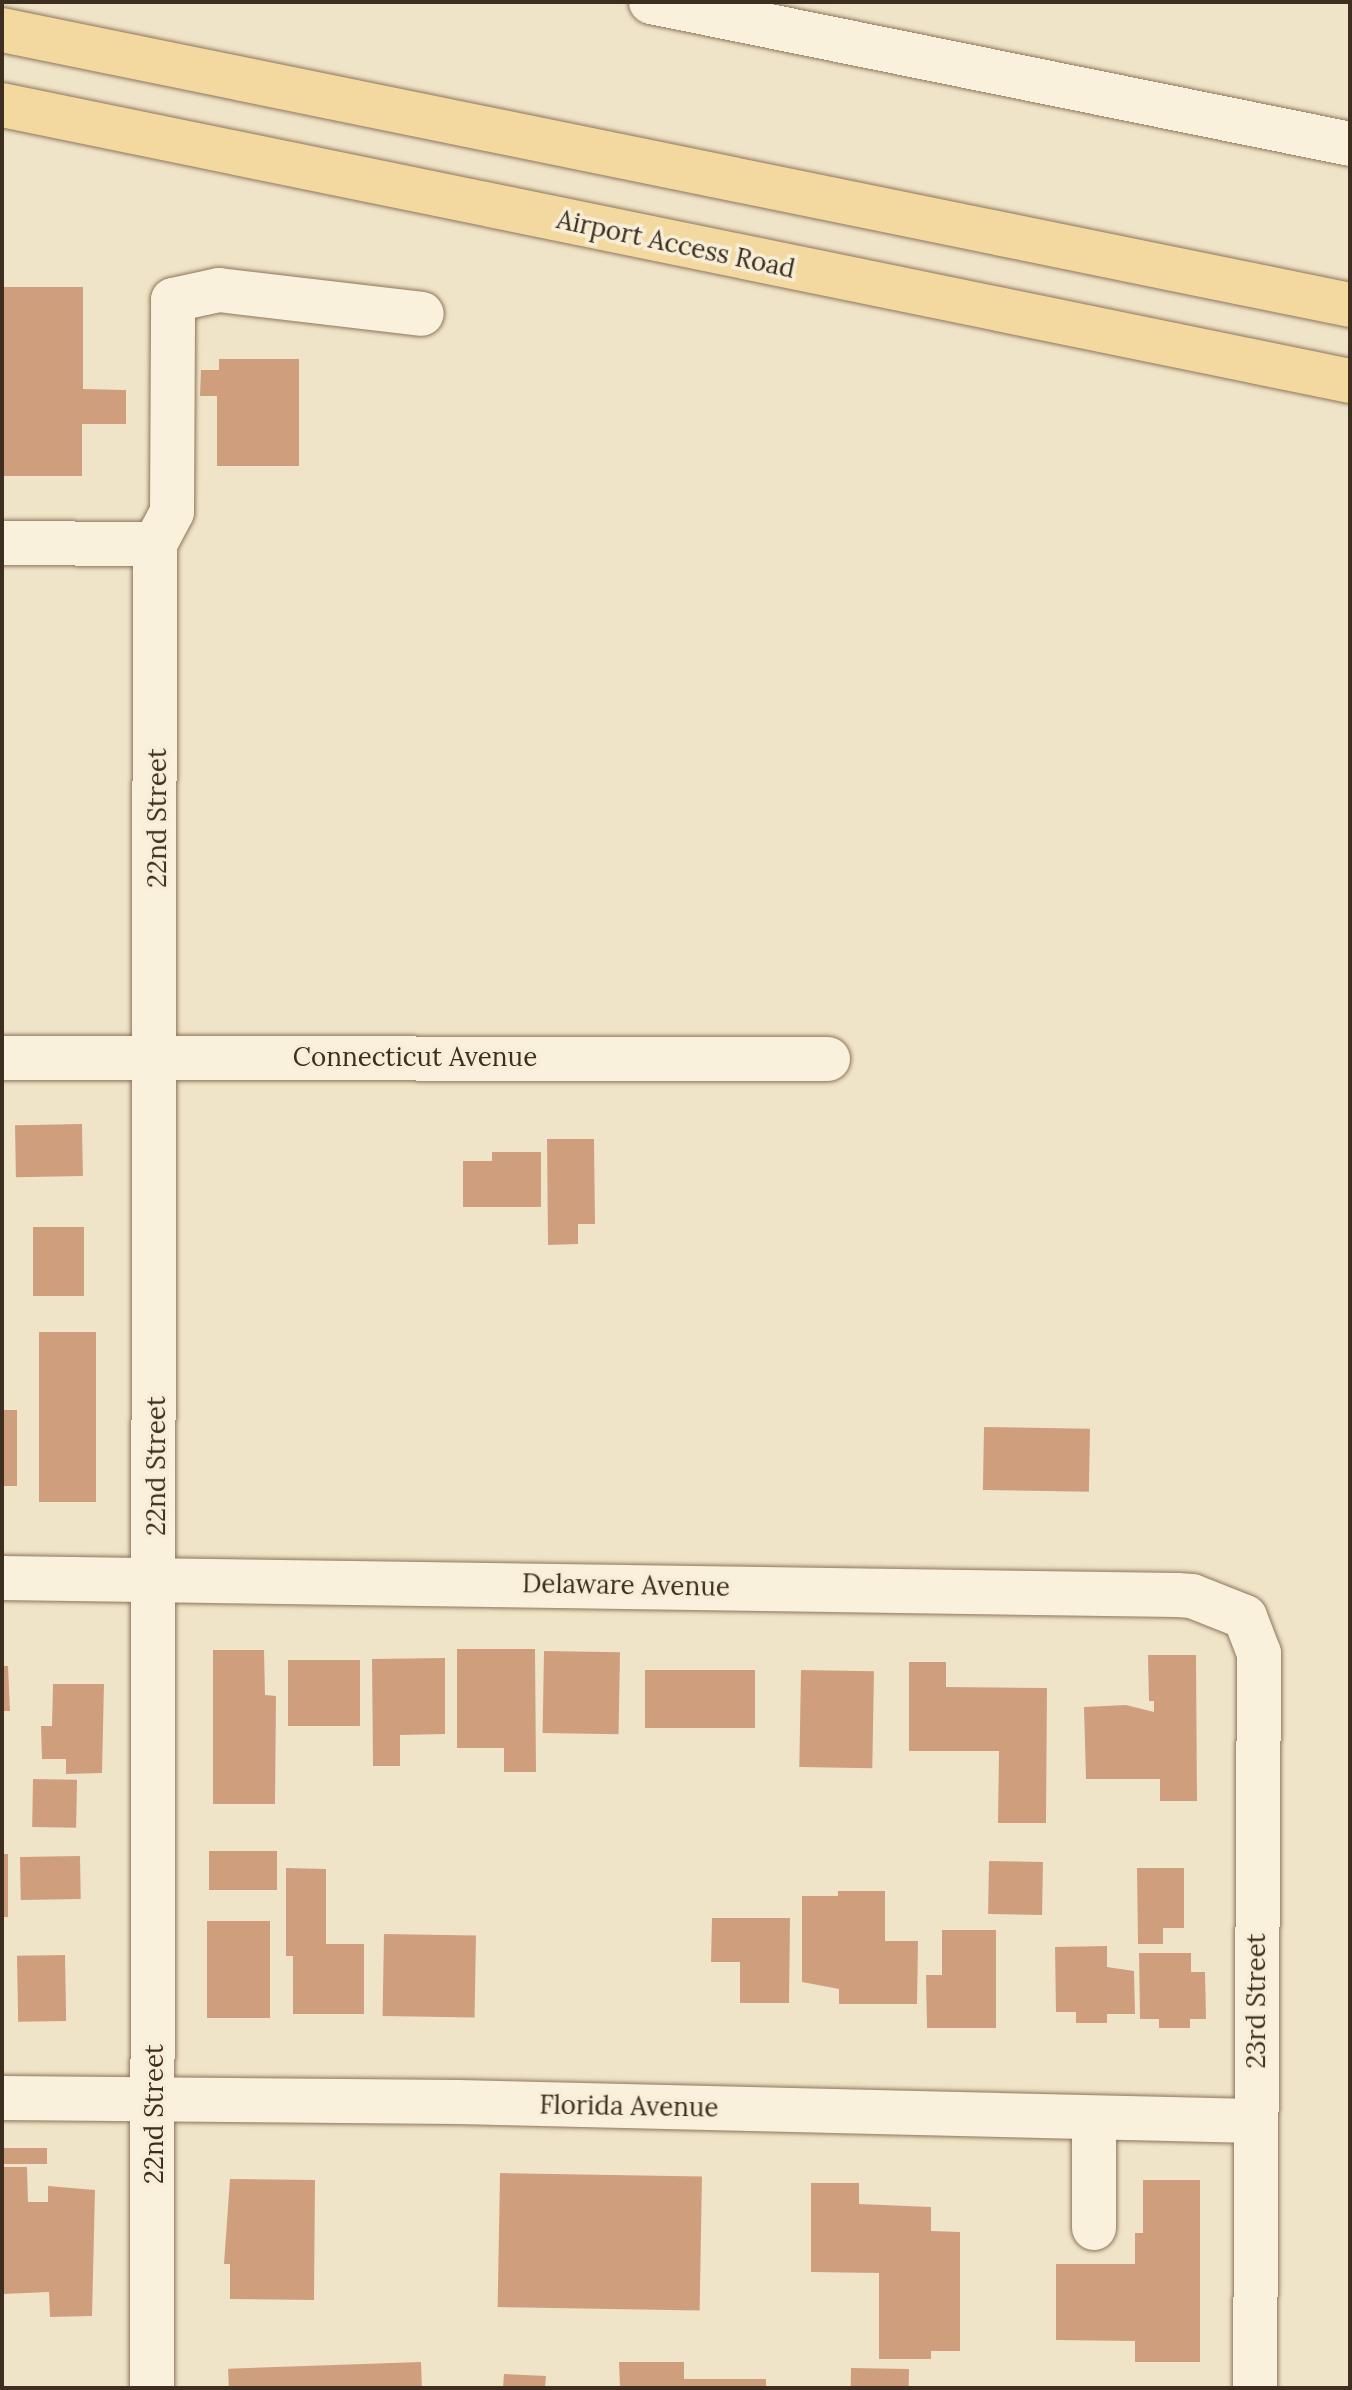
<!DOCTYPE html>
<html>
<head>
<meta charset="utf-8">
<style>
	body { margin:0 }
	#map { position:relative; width:1352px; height:2390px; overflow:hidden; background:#f0e4c8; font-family:Lora,serif }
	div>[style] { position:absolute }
	.building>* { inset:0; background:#cf9f7d; transform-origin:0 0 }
	.roads { filter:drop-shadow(0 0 2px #8d765c) drop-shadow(0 0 2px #8d765c) }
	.minor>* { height:44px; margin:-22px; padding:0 22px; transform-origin:22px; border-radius:22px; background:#faf1dc }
	.major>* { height:44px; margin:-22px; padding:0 22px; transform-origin:22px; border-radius:22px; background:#f3d9a0 }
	span { translate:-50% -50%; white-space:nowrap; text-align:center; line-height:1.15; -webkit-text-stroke:7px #f7eed8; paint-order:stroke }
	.street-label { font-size:26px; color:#3d2e20 }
	.frame { position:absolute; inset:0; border:4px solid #3d2e20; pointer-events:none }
</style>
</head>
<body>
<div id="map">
	<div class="building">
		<i style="clip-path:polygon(2px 287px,83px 287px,83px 389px,126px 390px,126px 424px,82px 424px,82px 476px,2px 476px)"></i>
		<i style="clip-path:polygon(219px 359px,299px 359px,299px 466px,217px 466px,217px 396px,200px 396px,201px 370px,219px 370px)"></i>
		<i style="left:82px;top:1124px;width:52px;height:67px;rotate:89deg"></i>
		<i style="clip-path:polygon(547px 1139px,594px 1139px,595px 1224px,578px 1224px,578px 1244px,548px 1245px)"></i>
		<i style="clip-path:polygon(492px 1152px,541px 1152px,541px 1207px,463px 1207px,463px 1161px,492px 1161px)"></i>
		<i style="left:33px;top:1227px;width:51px;height:69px"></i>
		<i style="left:39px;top:1332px;width:57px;height:170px"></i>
		<i style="left:2px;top:1410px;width:15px;height:76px"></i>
		<i style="left:984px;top:1427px;width:106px;height:63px;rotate:1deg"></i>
		<i style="clip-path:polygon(457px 1649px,535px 1649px,536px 1772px,504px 1772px,504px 1748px,457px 1748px)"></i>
		<i style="clip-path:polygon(213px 1650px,264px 1650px,265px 1695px,276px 1696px,275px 1804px,213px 1804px)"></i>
		<i style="left:544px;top:1651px;width:76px;height:82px;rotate:1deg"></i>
		<i style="clip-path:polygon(1148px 1655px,1196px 1655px,1197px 1801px,1160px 1801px,1160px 1779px,1086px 1779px,1084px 1707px,1126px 1705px,1154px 1712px,1154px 1701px,1149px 1701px)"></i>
		<i style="clip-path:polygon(445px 1658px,445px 1734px,400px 1735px,400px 1766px,373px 1766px,372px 1659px)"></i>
		<i style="left:288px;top:1660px;width:72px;height:66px"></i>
		<i style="clip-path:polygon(909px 1662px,946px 1662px,946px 1687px,1047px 1688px,1046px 1823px,998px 1823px,999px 1751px,909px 1751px)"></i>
		<i style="clip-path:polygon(2px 1666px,8px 1666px,10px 1711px,2px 1711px)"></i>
		<i style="left:645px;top:1670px;width:110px;height:58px"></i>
		<i style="left:801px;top:1670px;width:73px;height:97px;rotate:1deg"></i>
		<i style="clip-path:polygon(53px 1684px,104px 1684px,102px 1773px,66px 1774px,66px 1759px,42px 1759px,41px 1726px,52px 1726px)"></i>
		<i style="left:33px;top:1779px;width:44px;height:48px;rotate:1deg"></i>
		<i style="left:209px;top:1851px;width:68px;height:39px"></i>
		<i style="left:2px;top:1854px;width:6px;height:63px"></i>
		<i style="left:80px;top:1856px;width:43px;height:60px;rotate:89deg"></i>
		<i style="left:989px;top:1861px;width:54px;height:53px;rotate:1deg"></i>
		<i style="clip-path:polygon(286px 1868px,326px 1869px,326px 1944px,364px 1944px,364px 2014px,293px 2014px,293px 1956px,286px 1956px)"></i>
		<i style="clip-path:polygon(1137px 1868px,1184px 1868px,1184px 1928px,1163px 1928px,1163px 1944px,1138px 1944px)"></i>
		<i style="clip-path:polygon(838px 1891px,885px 1891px,885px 1941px,918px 1941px,917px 2004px,839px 2004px,839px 1989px,802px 1982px,802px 1896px,838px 1896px)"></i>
		<i style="clip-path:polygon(712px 1918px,790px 1918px,789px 2003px,740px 2003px,740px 1962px,711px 1962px)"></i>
		<i style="left:207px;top:1921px;width:63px;height:97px"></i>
		<i style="clip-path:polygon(942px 1930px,996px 1930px,996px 2028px,927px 2028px,926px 1975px,942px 1975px)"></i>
		<i style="left:384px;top:1934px;width:92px;height:82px;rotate:1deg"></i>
		<i style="clip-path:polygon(1107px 1946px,1107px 1967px,1134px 1971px,1135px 2014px,1107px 2014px,1107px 2023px,1076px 2023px,1076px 2012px,1056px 2012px,1055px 1947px)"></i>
		<i style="clip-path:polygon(1139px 1953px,1191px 1953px,1191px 1972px,1205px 1972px,1206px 2019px,1190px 2019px,1190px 2028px,1159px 2028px,1159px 2019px,1140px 2019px)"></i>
		<i style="left:65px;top:1955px;width:66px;height:48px;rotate:89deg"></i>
		<i style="left:2px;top:2148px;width:45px;height:16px"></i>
		<i style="clip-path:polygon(2px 2167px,27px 2167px,28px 2202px,48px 2202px,48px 2186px,95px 2190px,92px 2316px,50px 2317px,49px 2292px,2px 2294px)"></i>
		<i style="left:500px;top:2173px;width:202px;height:134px;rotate:1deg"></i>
		<i style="clip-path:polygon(230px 2179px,315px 2180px,314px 2300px,230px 2299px,230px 2264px,224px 2264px)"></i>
		<i style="clip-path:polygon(1143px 2180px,1200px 2180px,1200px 2362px,1135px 2362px,1135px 2341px,1056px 2340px,1056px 2264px,1135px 2264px,1135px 2233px,1143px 2233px)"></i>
		<i style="clip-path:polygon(811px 2183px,859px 2183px,859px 2204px,931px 2207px,931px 2231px,960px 2232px,960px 2351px,931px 2351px,931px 2359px,879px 2359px,879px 2273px,811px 2272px)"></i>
		<i style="left:421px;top:2362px;width:26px;height:193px;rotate:88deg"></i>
		<i style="clip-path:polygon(619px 2362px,684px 2362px,684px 2379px,766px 2379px,766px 2388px,620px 2388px)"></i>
		<i style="left:851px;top:2368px;width:58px;height:20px;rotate:1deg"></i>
		<i style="clip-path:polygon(504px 2374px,546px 2376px,545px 2388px,503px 2388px)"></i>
	</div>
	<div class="roads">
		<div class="minor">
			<i style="left:651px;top:2px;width:713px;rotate:11.48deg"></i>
			<i style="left:2px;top:543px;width:153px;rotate:0.4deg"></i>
			<i style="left:2px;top:1058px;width:826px;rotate:0.07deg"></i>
			<i style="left:2px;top:1578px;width:1175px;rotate:0.83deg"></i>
			<i style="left:1177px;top:1595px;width:15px;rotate:4deg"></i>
			<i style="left:1192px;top:1596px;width:57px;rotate:21.6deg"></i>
			<i style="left:1245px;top:1617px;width:39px;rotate:69deg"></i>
			<i style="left:1259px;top:1653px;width:735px;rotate:90.31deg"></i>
			<i style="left:2px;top:2098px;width:456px;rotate:0.5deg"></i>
			<i style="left:458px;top:2102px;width:797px;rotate:1.37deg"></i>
			<i style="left:1094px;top:2118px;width:110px;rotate:90deg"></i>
			<i style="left:152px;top:2388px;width:1844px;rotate:-89.91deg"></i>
			<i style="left:155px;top:544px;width:36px;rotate:-62deg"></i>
			<i style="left:172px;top:512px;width:212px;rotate:-89.7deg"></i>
			<i style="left:173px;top:300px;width:47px;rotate:-12.3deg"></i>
			<i style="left:219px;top:290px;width:204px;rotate:6.7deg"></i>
		</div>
		<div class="major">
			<i style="left:2px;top:30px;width:1376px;rotate:11.53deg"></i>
			<i style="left:2px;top:105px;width:1376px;rotate:11.57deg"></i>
		</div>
	</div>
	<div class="street-label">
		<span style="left:676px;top:244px;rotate:12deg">Airport Access Road</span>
		<span style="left:157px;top:818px;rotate:-90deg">22nd Street</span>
		<span style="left:415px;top:1057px">Connecticut Avenue</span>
		<span style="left:156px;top:1466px;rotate:-90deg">22nd Street</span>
		<span style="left:626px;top:1585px;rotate:1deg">Delaware Avenue</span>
		<span style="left:1256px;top:2001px;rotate:-90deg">23rd Street</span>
		<span style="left:629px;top:2106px;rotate:1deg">Florida Avenue</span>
		<span style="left:154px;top:2114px;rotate:-90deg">22nd Street</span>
	</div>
	<div class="frame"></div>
</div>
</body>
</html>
